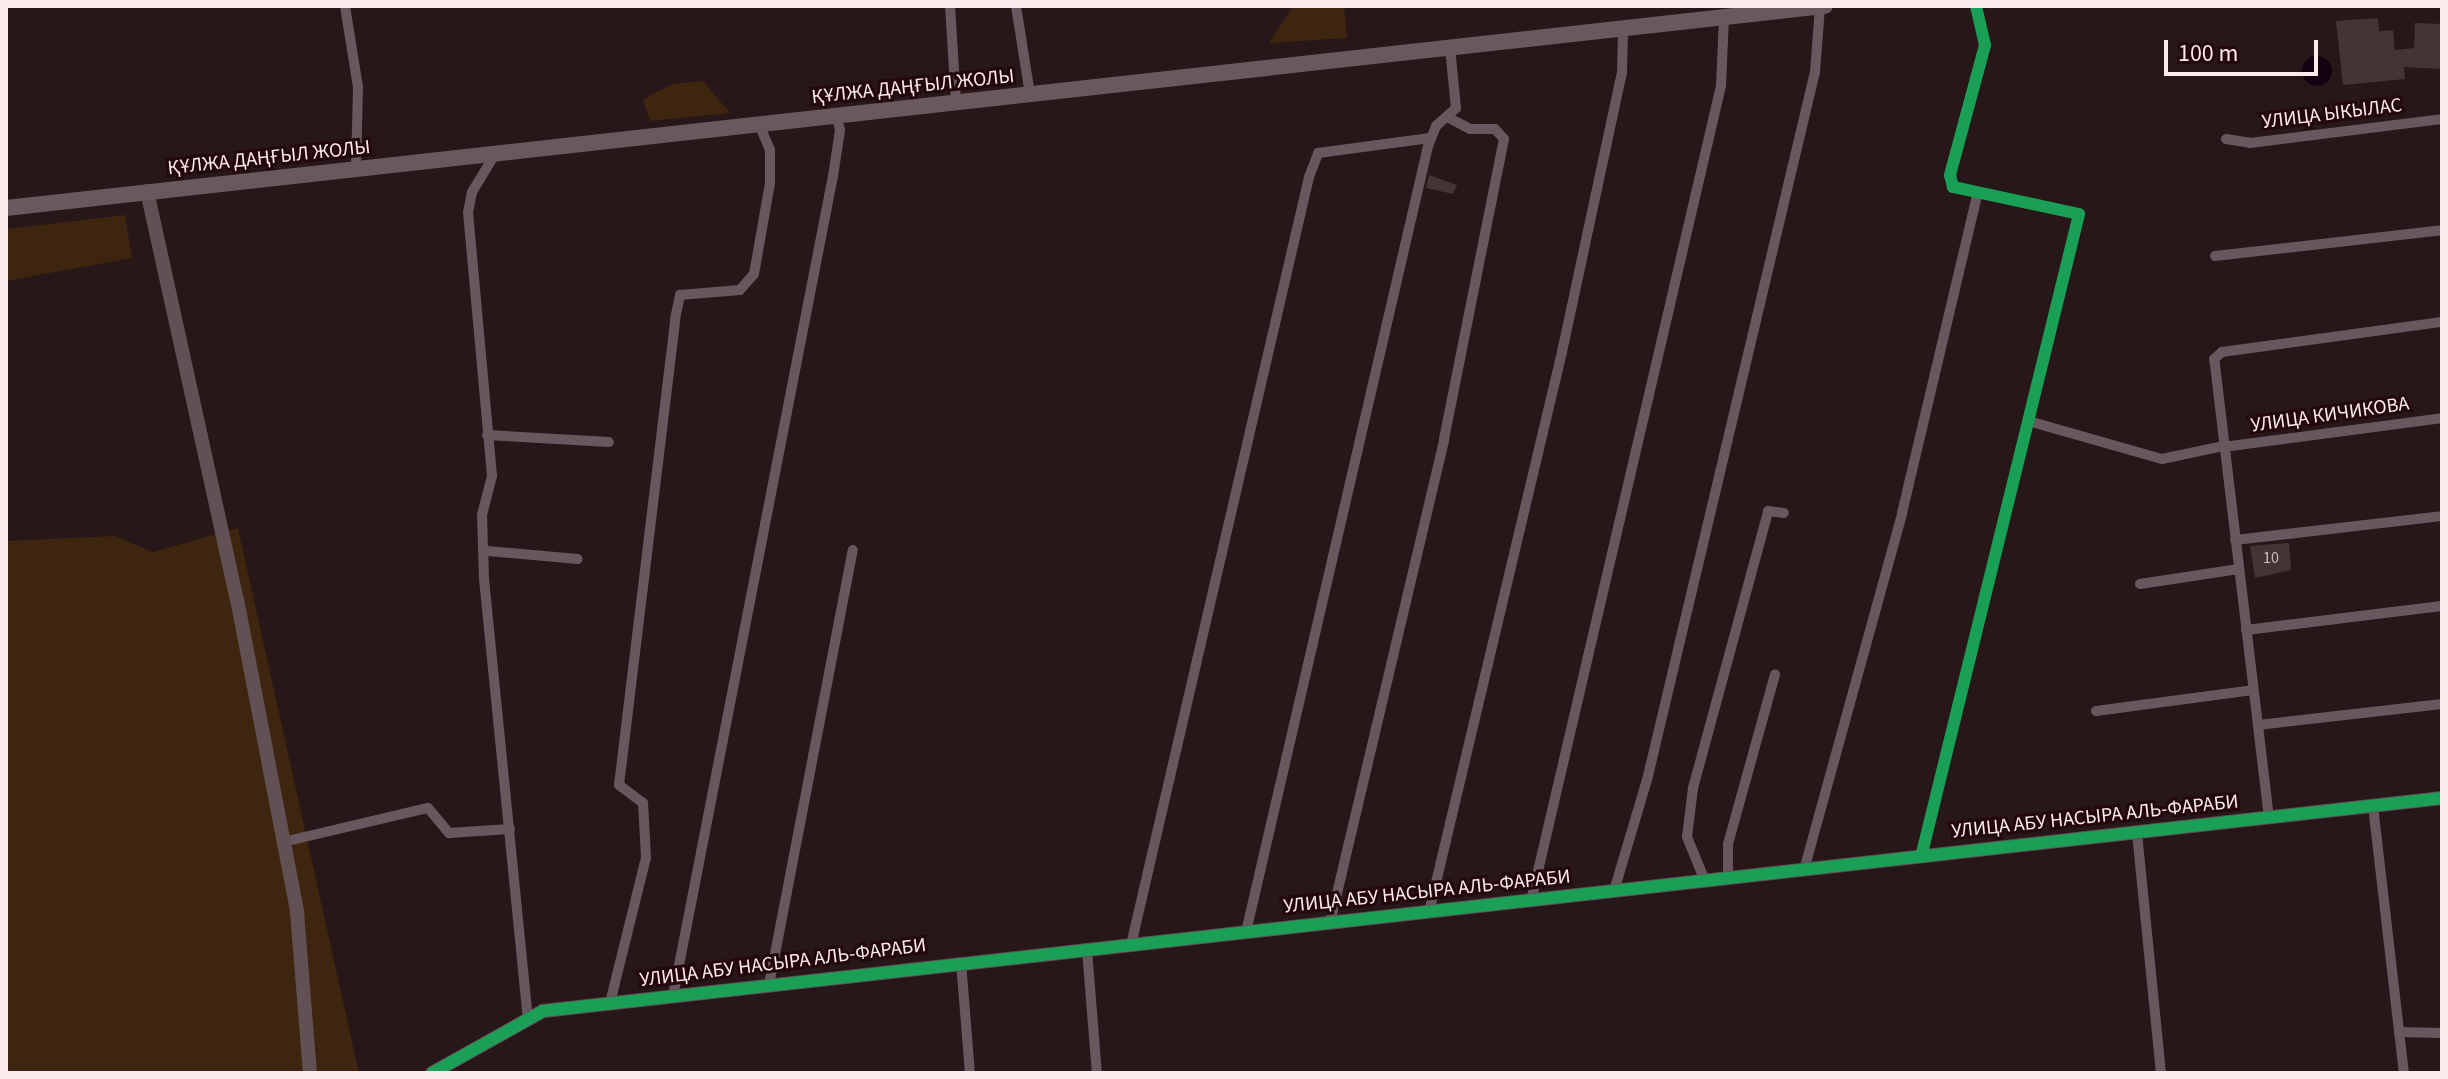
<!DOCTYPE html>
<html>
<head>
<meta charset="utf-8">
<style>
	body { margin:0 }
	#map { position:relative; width:2448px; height:1079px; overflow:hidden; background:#281719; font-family:"Source Sans 3",sans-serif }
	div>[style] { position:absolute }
	.green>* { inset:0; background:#3e250f }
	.water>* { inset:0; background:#140213 }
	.round { border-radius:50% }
	.building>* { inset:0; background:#443433 }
	.street>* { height:10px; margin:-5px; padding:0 5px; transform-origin:5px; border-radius:5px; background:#66585e }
	.secondary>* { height:14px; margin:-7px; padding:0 7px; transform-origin:7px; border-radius:7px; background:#615155 }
	.primary>* { height:16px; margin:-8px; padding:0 8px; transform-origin:8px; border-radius:8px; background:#6a585f }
	.cycleway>* { height:12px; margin:-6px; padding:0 6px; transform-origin:6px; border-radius:6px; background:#1a9f57 }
	span { translate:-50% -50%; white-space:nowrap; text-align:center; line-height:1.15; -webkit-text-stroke:6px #23080b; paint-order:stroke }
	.number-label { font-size:16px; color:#cebdbd }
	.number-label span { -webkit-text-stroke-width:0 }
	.street-label { font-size:20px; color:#fcebeb }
	.frame { position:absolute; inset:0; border:8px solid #fcebeb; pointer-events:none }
	.scale { position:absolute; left:2164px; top:40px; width:154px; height:36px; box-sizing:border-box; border:4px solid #fcebeb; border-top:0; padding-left:10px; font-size:24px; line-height:28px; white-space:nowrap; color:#fcebeb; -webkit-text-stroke:6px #23080b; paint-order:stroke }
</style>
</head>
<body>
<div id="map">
	<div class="green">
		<i style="clip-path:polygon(1293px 6px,1344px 6px,1347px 38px,1269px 43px)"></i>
		<i style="clip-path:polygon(703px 81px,730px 113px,650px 121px,643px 101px,652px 94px,673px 84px)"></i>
		<i style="clip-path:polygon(125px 215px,132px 258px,6px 281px,6px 229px)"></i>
		<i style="clip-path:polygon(238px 528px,359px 1073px,6px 1073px,6px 541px,115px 536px,153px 552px)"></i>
	</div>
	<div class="water">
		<i class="round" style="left:2302px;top:56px;width:30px;height:30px"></i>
	</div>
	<div class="building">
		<i style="clip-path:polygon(2378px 18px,2379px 31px,2393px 30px,2395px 50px,2414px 48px,2415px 23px,2442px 24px,2442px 69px,2404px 67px,2405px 79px,2343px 85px,2336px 21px)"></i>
		<i style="clip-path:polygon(1429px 175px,1457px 185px,1453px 194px,1426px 188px)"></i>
		<i style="clip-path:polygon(2289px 543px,2291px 570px,2255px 578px,2250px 546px)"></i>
	</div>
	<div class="street">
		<i style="left:345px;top:6px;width:82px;rotate:80.9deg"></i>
		<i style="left:358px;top:87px;width:81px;rotate:91.4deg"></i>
		<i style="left:950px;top:6px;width:96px;rotate:86.4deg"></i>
		<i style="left:1016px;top:6px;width:89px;rotate:81deg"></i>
		<i style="left:2226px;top:139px;width:24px;rotate:9deg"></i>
		<i style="left:2250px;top:143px;width:193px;rotate:-7.1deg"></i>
		<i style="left:494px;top:156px;width:42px;rotate:121.4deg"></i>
		<i style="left:472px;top:192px;width:20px;rotate:101deg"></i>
		<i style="left:468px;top:212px;width:265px;rotate:84.8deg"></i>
		<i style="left:492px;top:476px;width:40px;rotate:104.4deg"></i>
		<i style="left:482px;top:515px;width:64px;rotate:88.2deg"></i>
		<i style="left:484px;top:579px;width:443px;rotate:84.3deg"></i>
		<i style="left:2215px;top:256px;width:228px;rotate:-6.5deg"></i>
		<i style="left:2032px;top:422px;width:135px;rotate:15.9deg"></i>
		<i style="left:2162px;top:459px;width:62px;rotate:-12deg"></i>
		<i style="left:487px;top:435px;width:122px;rotate:3.3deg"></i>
		<i style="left:2223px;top:447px;width:221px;rotate:-7.5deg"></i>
		<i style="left:2235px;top:540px;width:208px;rotate:-6.6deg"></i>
		<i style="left:487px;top:551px;width:91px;rotate:5deg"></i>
		<i style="left:2140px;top:584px;width:100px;rotate:-8.6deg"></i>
		<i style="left:2246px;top:630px;width:197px;rotate:-7deg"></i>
		<i style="left:2096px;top:711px;width:158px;rotate:-7.6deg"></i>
		<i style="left:2258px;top:725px;width:185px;rotate:-6.5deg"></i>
		<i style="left:2373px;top:806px;width:269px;rotate:83.4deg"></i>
		<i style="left:2269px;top:818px;width:462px;rotate:-96.8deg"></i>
		<i style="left:2214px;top:359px;width:11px;rotate:-41deg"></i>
		<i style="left:2222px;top:352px;width:222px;rotate:-7.8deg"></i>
		<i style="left:2137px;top:833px;width:241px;rotate:84.3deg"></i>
		<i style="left:283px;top:842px;width:149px;rotate:-13.2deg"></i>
		<i style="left:428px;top:808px;width:33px;rotate:50deg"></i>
		<i style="left:449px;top:833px;width:61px;rotate:-3.8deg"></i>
		<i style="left:1921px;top:857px;width:662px;rotate:-76.19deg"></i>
		<i style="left:2079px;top:214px;width:129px;rotate:-167.9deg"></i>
		<i style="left:1953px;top:187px;width:12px;rotate:-104deg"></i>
		<i style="left:1950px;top:175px;width:135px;rotate:-74.9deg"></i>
		<i style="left:1985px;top:45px;width:40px;rotate:-103deg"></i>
		<i style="left:1804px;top:870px;width:370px;rotate:-74.6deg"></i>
		<i style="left:1902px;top:513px;width:330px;rotate:-76.7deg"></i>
		<i style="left:1728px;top:879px;width:35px;rotate:-90deg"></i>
		<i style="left:1728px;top:844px;width:176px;rotate:-74.5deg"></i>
		<i style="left:1705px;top:881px;width:48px;rotate:-112.2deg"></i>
		<i style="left:1687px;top:837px;width:49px;rotate:-83deg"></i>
		<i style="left:1693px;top:788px;width:287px;rotate:-74.8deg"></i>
		<i style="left:1768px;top:511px;width:16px;rotate:7deg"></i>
		<i style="left:1614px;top:891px;width:120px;rotate:-73.5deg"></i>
		<i style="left:1648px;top:776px;width:724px;rotate:-76.66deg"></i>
		<i style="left:1815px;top:72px;width:65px;rotate:-85.6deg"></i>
		<i style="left:1531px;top:901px;width:837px;rotate:-76.88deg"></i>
		<i style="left:1721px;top:86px;width:69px;rotate:-87.5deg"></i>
		<i style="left:1429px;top:912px;width:576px;rotate:-76.64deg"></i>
		<i style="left:1562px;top:352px;width:286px;rotate:-77.9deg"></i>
		<i style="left:1622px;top:72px;width:42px;rotate:-88.6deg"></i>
		<i style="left:1330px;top:923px;width:497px;rotate:-76.7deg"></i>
		<i style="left:1444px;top:439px;width:306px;rotate:-78.7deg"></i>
		<i style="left:1504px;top:139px;width:13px;rotate:-132deg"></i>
		<i style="left:1495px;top:129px;width:25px;rotate:180deg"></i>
		<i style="left:1470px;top:129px;width:26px;rotate:-152deg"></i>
		<i style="left:1246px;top:932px;width:807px;rotate:-76.96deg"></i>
		<i style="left:1428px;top:146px;width:22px;rotate:-68deg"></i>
		<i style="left:1436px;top:126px;width:27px;rotate:-42deg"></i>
		<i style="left:1456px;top:108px;width:60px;rotate:-95.7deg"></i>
		<i style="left:1131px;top:945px;width:788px;rotate:-76.95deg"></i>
		<i style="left:1309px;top:177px;width:26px;rotate:-69deg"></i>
		<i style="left:1318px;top:153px;width:113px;rotate:-7.6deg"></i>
		<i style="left:1087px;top:950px;width:123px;rotate:85.4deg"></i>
		<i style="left:961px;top:962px;width:111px;rotate:85.4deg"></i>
		<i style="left:769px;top:985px;width:443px;rotate:-79.1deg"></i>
		<i style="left:673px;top:996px;width:835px;rotate:-78.96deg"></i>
		<i style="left:833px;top:176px;width:47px;rotate:-81.3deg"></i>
		<i style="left:840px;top:130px;width:16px;rotate:-105deg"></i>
		<i style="left:610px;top:1003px;width:149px;rotate:-76.1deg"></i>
		<i style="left:646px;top:858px;width:55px;rotate:-93.1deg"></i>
		<i style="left:643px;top:803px;width:30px;rotate:-143deg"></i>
		<i style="left:619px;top:785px;width:469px;rotate:-83.1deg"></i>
		<i style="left:675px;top:319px;width:25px;rotate:-78deg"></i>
		<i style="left:680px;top:295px;width:60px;rotate:-4.8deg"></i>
		<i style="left:740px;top:290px;width:21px;rotate:-49deg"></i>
		<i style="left:754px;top:274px;width:92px;rotate:-80deg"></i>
		<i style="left:770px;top:183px;width:33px;rotate:-90deg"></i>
		<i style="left:770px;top:150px;width:28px;rotate:-113deg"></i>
		<i style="left:2399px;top:1032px;width:43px;rotate:1.3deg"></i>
	</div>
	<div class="secondary">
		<i style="left:147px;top:191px;width:418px;rotate:77.6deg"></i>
		<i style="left:237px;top:599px;width:319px;rotate:79.1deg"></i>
		<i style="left:297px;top:912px;width:162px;rotate:85.4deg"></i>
		<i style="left:432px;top:1073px;width:127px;rotate:-29.2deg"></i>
		<i style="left:543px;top:1011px;width:1911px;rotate:-6.4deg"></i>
	</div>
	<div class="primary">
		<i style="left:6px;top:208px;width:1830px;rotate:-6.34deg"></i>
	</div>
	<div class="cycleway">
		<i style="left:1921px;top:857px;width:662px;rotate:-76.19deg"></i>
		<i style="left:2079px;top:214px;width:129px;rotate:-167.9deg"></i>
		<i style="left:1953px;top:187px;width:12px;rotate:-104deg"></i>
		<i style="left:1950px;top:175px;width:135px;rotate:-74.9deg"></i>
		<i style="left:1985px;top:45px;width:40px;rotate:-103deg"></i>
		<i style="left:432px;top:1073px;width:127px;rotate:-29.2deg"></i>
		<i style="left:543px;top:1011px;width:1911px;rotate:-6.4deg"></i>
	</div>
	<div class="number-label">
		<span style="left:2271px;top:558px">10</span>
	</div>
	<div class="street-label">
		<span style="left:913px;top:87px;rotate:-6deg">ҚҰЛЖА ДАҢҒЫЛ ЖОЛЫ</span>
		<span style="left:2332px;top:114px;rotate:-7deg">УЛИЦА ЫКЫЛАС</span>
		<span style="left:269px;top:158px;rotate:-6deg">ҚҰЛЖА ДАҢҒЫЛ ЖОЛЫ</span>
		<span style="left:2330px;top:415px;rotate:-8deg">УЛИЦА КИЧИКОВА</span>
		<span style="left:2095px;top:817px;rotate:-6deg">УЛИЦА АБУ НАСЫРА АЛЬ-ФАРАБИ</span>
		<span style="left:1427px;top:892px;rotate:-6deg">УЛИЦА АБУ НАСЫРА АЛЬ-ФАРАБИ</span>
		<span style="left:783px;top:963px;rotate:-7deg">УЛИЦА АБУ НАСЫРА АЛЬ-ФАРАБИ</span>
	</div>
	<div class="frame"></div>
	<div class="scale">100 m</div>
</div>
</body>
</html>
